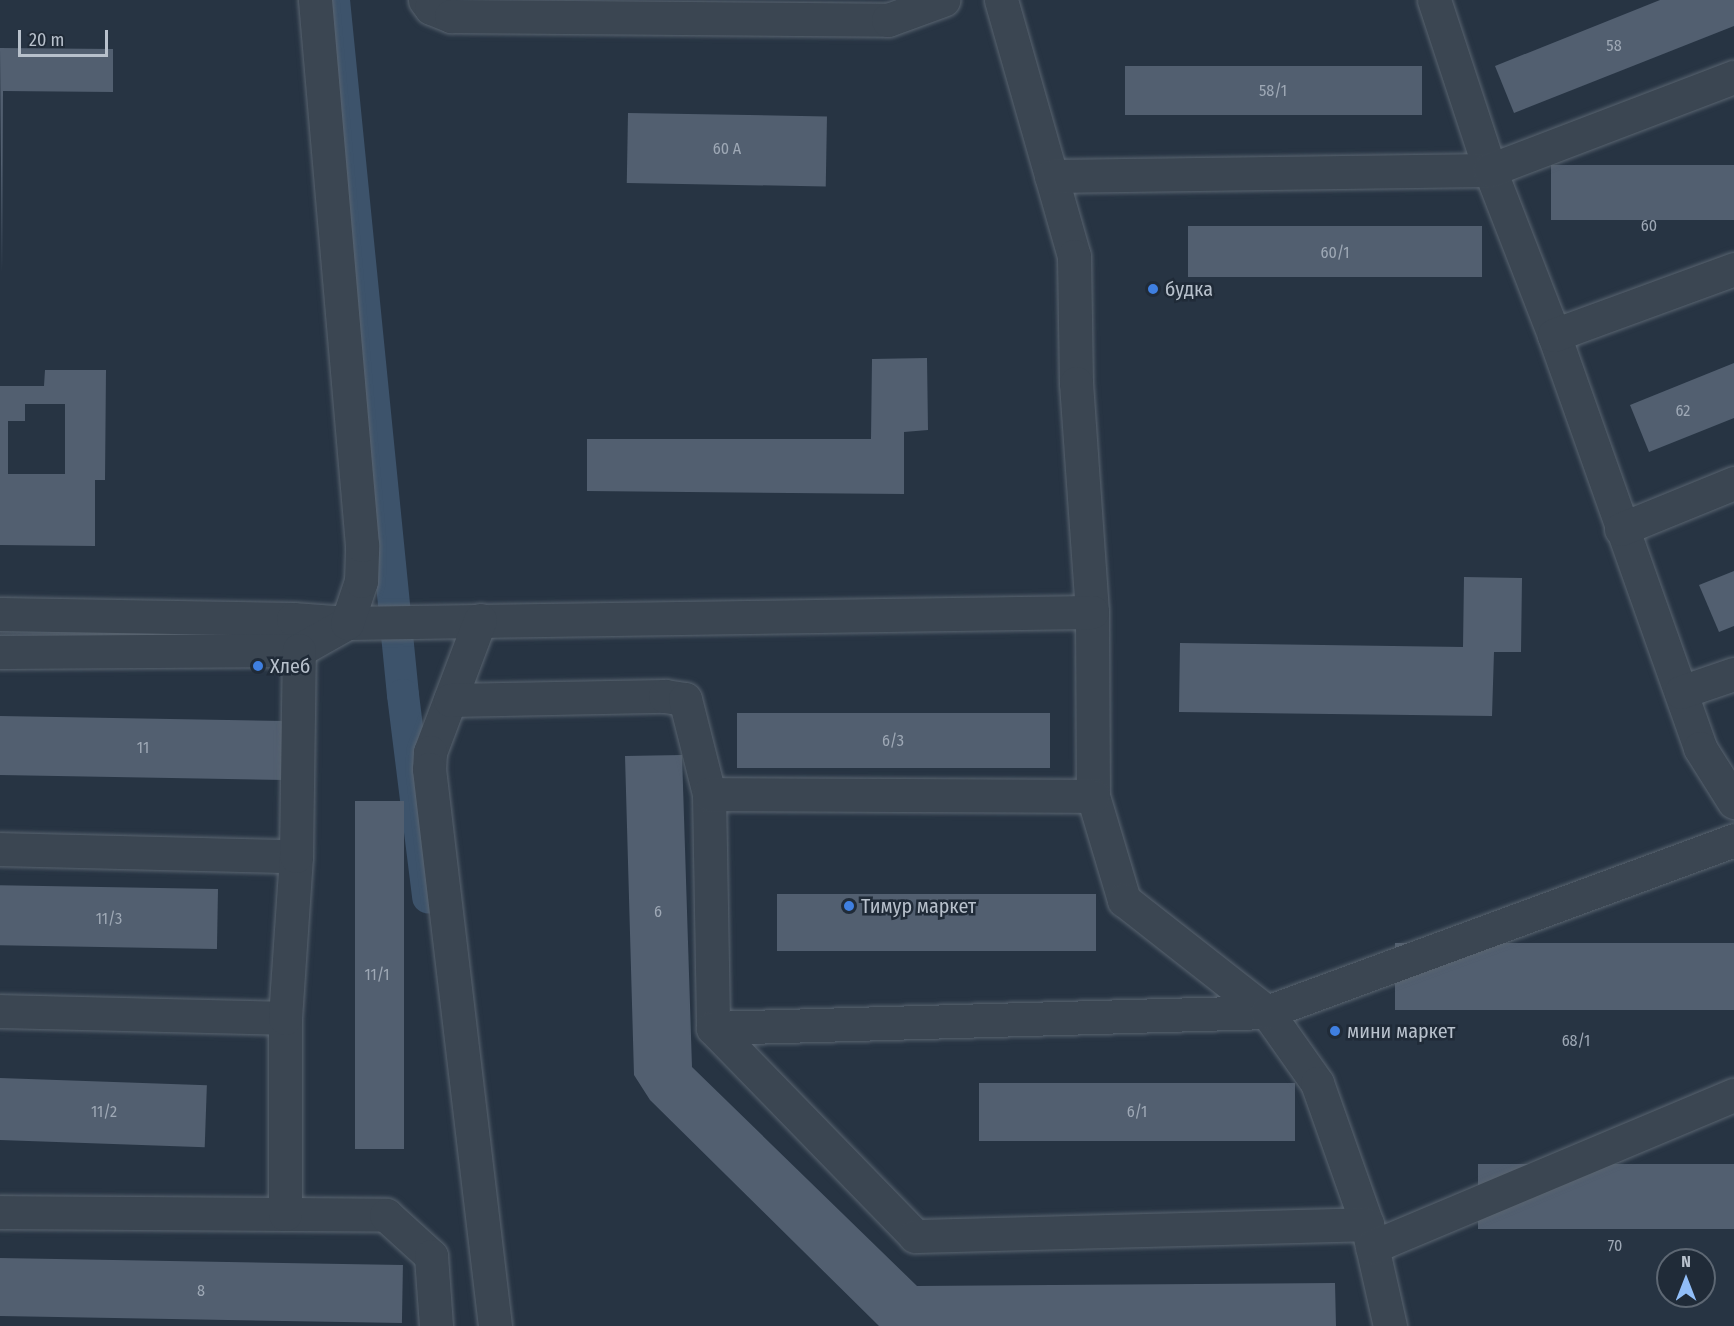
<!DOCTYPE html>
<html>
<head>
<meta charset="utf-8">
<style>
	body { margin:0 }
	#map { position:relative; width:1734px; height:1326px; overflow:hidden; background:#273443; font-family:"Fira Sans Condensed",sans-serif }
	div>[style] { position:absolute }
	.canal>* { height:32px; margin:-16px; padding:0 16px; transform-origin:16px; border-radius:16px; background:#3d536b }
	.building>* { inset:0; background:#525f70; transform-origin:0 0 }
	.roads { filter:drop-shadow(0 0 2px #596470) drop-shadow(0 0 2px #596470) }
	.minor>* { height:33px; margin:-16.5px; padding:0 16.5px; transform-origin:16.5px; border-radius:16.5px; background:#3b4652 }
	.dots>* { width:16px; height:16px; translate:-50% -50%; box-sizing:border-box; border:3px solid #202b38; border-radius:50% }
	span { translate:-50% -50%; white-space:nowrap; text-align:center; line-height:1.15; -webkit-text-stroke:5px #202b38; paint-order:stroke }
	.number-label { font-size:16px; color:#9ea8b5 }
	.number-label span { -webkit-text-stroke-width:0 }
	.poi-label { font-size:20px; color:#b8c1cc }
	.left { translate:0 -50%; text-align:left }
	.north { position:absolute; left:1656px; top:1248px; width:60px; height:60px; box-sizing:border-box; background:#202b38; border:2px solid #5d6773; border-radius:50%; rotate:0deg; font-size:16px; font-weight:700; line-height:24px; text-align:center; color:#b8c1cc }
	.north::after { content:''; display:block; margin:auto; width:21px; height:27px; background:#91bef8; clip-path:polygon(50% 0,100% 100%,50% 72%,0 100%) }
	.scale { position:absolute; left:18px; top:30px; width:90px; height:27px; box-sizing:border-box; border:3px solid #b8c1cc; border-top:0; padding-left:8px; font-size:18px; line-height:21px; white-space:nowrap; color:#b8c1cc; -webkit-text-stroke:4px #202b38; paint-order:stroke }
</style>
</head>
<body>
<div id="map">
	<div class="canal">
		<i style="left:334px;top:0;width:698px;rotate:84.33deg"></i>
		<i style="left:403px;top:695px;width:204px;rotate:82.9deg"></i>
	</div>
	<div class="building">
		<i style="clip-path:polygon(1660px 0,1734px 0,1734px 26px,1514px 113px,1495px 66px)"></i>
		<i style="clip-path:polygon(0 48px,113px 49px,113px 92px,3px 91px,2px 275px)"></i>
		<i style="left:1125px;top:66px;width:297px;height:49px"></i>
		<i style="left:628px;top:113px;width:199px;height:70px;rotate:1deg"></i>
		<i style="left:1734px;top:165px;width:55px;height:183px;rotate:90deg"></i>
		<i style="left:1188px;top:226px;width:294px;height:51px"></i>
		<i style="clip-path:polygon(927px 358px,928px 430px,904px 432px,904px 494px,587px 491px,587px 439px,871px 439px,872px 359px)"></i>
		<i style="clip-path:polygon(1734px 363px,1734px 418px,1649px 452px,1630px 405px)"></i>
		<i style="clip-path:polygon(evenodd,45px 370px,106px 370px,105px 480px,95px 480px,95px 546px,0 545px,0 386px,44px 386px,45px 370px,25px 404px,65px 404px,65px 474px,8px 474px,8px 421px,25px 421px,25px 404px)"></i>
		<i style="clip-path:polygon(1734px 571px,1734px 626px,1719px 632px,1699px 585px)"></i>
		<i style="clip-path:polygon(1464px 577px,1522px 578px,1521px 652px,1494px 652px,1492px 716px,1179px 712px,1180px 643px,1463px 647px)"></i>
		<i style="left:737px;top:713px;width:313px;height:55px"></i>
		<i style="left:0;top:716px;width:286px;height:59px;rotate:1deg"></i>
		<i style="clip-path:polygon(682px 755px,692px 1067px,917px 1286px,1335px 1283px,1336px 1326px,879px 1326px,650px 1100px,634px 1075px,625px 756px)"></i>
		<i style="left:404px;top:801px;width:348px;height:49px;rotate:90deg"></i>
		<i style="left:218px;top:889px;width:60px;height:218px;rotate:91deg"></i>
		<i style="left:1096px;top:894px;width:57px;height:319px;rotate:90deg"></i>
		<i style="left:1734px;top:943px;width:67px;height:339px;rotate:90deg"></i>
		<i style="left:0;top:1078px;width:207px;height:62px;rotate:2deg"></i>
		<i style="left:979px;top:1083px;width:316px;height:58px"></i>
		<i style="left:1734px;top:1164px;width:65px;height:256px;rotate:90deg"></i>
		<i style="left:0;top:1258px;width:403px;height:58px;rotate:1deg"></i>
	</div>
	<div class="roads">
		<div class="minor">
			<i style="left:425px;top:0;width:10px;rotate:53deg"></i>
			<i style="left:431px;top:8px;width:22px;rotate:22deg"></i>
			<i style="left:451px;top:16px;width:437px;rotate:0.5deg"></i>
			<i style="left:888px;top:20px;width:59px;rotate:-20deg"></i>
			<i style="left:1001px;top:0;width:266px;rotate:74.1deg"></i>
			<i style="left:1074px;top:256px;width:127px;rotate:89.1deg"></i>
			<i style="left:1076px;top:383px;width:230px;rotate:86deg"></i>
			<i style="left:1092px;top:612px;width:184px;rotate:89.7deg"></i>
			<i style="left:1093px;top:796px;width:109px;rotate:73.4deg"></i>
			<i style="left:1124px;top:900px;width:182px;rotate:38.1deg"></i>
			<i style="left:1267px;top:1012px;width:87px;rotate:54.8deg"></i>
			<i style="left:1317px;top:1083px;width:150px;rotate:70.5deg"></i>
			<i style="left:1367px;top:1224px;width:105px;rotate:77.3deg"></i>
			<i style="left:1434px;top:0;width:179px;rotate:71.8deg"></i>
			<i style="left:1490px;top:170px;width:177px;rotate:68.8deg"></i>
			<i style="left:1554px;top:335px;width:438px;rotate:70.5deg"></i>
			<i style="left:1700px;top:748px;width:64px;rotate:57.8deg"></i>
			<i style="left:1051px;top:176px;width:439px;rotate:-0.8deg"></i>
			<i style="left:1490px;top:170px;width:261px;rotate:-20.9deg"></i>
			<i style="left:1554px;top:335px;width:192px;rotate:-20.1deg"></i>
			<i style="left:1621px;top:529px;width:122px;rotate:-22.2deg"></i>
			<i style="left:0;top:614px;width:293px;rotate:1deg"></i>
			<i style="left:293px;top:619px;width:54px;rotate:4.2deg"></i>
			<i style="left:347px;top:623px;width:745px;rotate:-0.85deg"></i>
			<i style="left:480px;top:620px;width:141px;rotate:110.7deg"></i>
			<i style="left:430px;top:752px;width:17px;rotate:93deg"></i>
			<i style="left:429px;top:769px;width:561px;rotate:83.24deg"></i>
			<i style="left:0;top:652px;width:299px;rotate:-0.4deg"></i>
			<i style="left:299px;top:650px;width:55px;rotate:-29.4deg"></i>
			<i style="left:347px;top:623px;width:44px;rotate:-71.6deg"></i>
			<i style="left:361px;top:581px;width:36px;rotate:-88deg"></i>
			<i style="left:362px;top:545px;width:547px;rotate:-94.93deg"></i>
			<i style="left:1681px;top:692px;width:56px;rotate:-18.8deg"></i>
			<i style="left:450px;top:700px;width:215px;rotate:-1.1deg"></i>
			<i style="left:665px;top:696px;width:20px;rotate:9deg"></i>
			<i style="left:685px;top:699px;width:98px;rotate:75.8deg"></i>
			<i style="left:709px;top:794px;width:234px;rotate:89deg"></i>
			<i style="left:713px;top:1028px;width:290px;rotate:45.8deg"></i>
			<i style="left:915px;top:1236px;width:452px;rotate:-1.5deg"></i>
			<i style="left:709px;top:794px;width:384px;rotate:0.3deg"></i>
			<i style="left:0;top:849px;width:296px;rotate:1.4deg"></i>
			<i style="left:0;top:1011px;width:285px;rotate:1.4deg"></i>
			<i style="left:713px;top:1028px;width:554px;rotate:-1.65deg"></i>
			<i style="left:1267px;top:1012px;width:498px;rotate:-20.2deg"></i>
			<i style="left:0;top:1212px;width:386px;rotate:0.4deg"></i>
			<i style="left:386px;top:1215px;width:61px;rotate:42.3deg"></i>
			<i style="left:431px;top:1256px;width:70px;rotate:85.9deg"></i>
			<i style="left:285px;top:1214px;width:196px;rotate:-90deg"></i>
			<i style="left:285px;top:1018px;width:162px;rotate:-86.1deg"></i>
			<i style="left:296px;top:856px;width:206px;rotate:-89.2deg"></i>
			<i style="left:1372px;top:1247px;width:393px;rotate:-22.8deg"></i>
		</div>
	</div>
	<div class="dots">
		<i style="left:1153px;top:289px;background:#3f7fe0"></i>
		<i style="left:258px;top:666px;background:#3f7fe0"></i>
		<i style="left:849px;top:906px;background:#3f7fe0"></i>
		<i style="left:1335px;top:1031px;background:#3f7fe0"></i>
	</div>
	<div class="number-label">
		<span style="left:1614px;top:46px">58</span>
		<span style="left:1273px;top:91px">58/1</span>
		<span style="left:727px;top:149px">60 A</span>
		<span style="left:1649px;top:226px">60</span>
		<span style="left:1335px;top:253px">60/1</span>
		<span style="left:1683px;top:411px">62</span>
		<span style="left:893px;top:741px">6/3</span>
		<span style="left:143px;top:748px">11</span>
		<span style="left:658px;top:912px">6</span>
		<span style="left:109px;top:919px">11/3</span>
		<span style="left:377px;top:975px">11/1</span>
		<span style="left:1576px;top:1041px">68/1</span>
		<span style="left:104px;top:1112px">11/2</span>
		<span style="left:1137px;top:1112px">6/1</span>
		<span style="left:1615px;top:1246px">70</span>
		<span style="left:201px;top:1291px">8</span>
	</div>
	<div class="poi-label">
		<span class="left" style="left:1165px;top:289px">будка</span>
		<span class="left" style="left:270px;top:666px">Хлеб</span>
		<span class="left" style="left:861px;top:906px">Тимур маркет</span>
		<span class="left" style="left:1347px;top:1031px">мини маркет</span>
	</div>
	<div class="north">N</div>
	<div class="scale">20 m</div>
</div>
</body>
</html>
